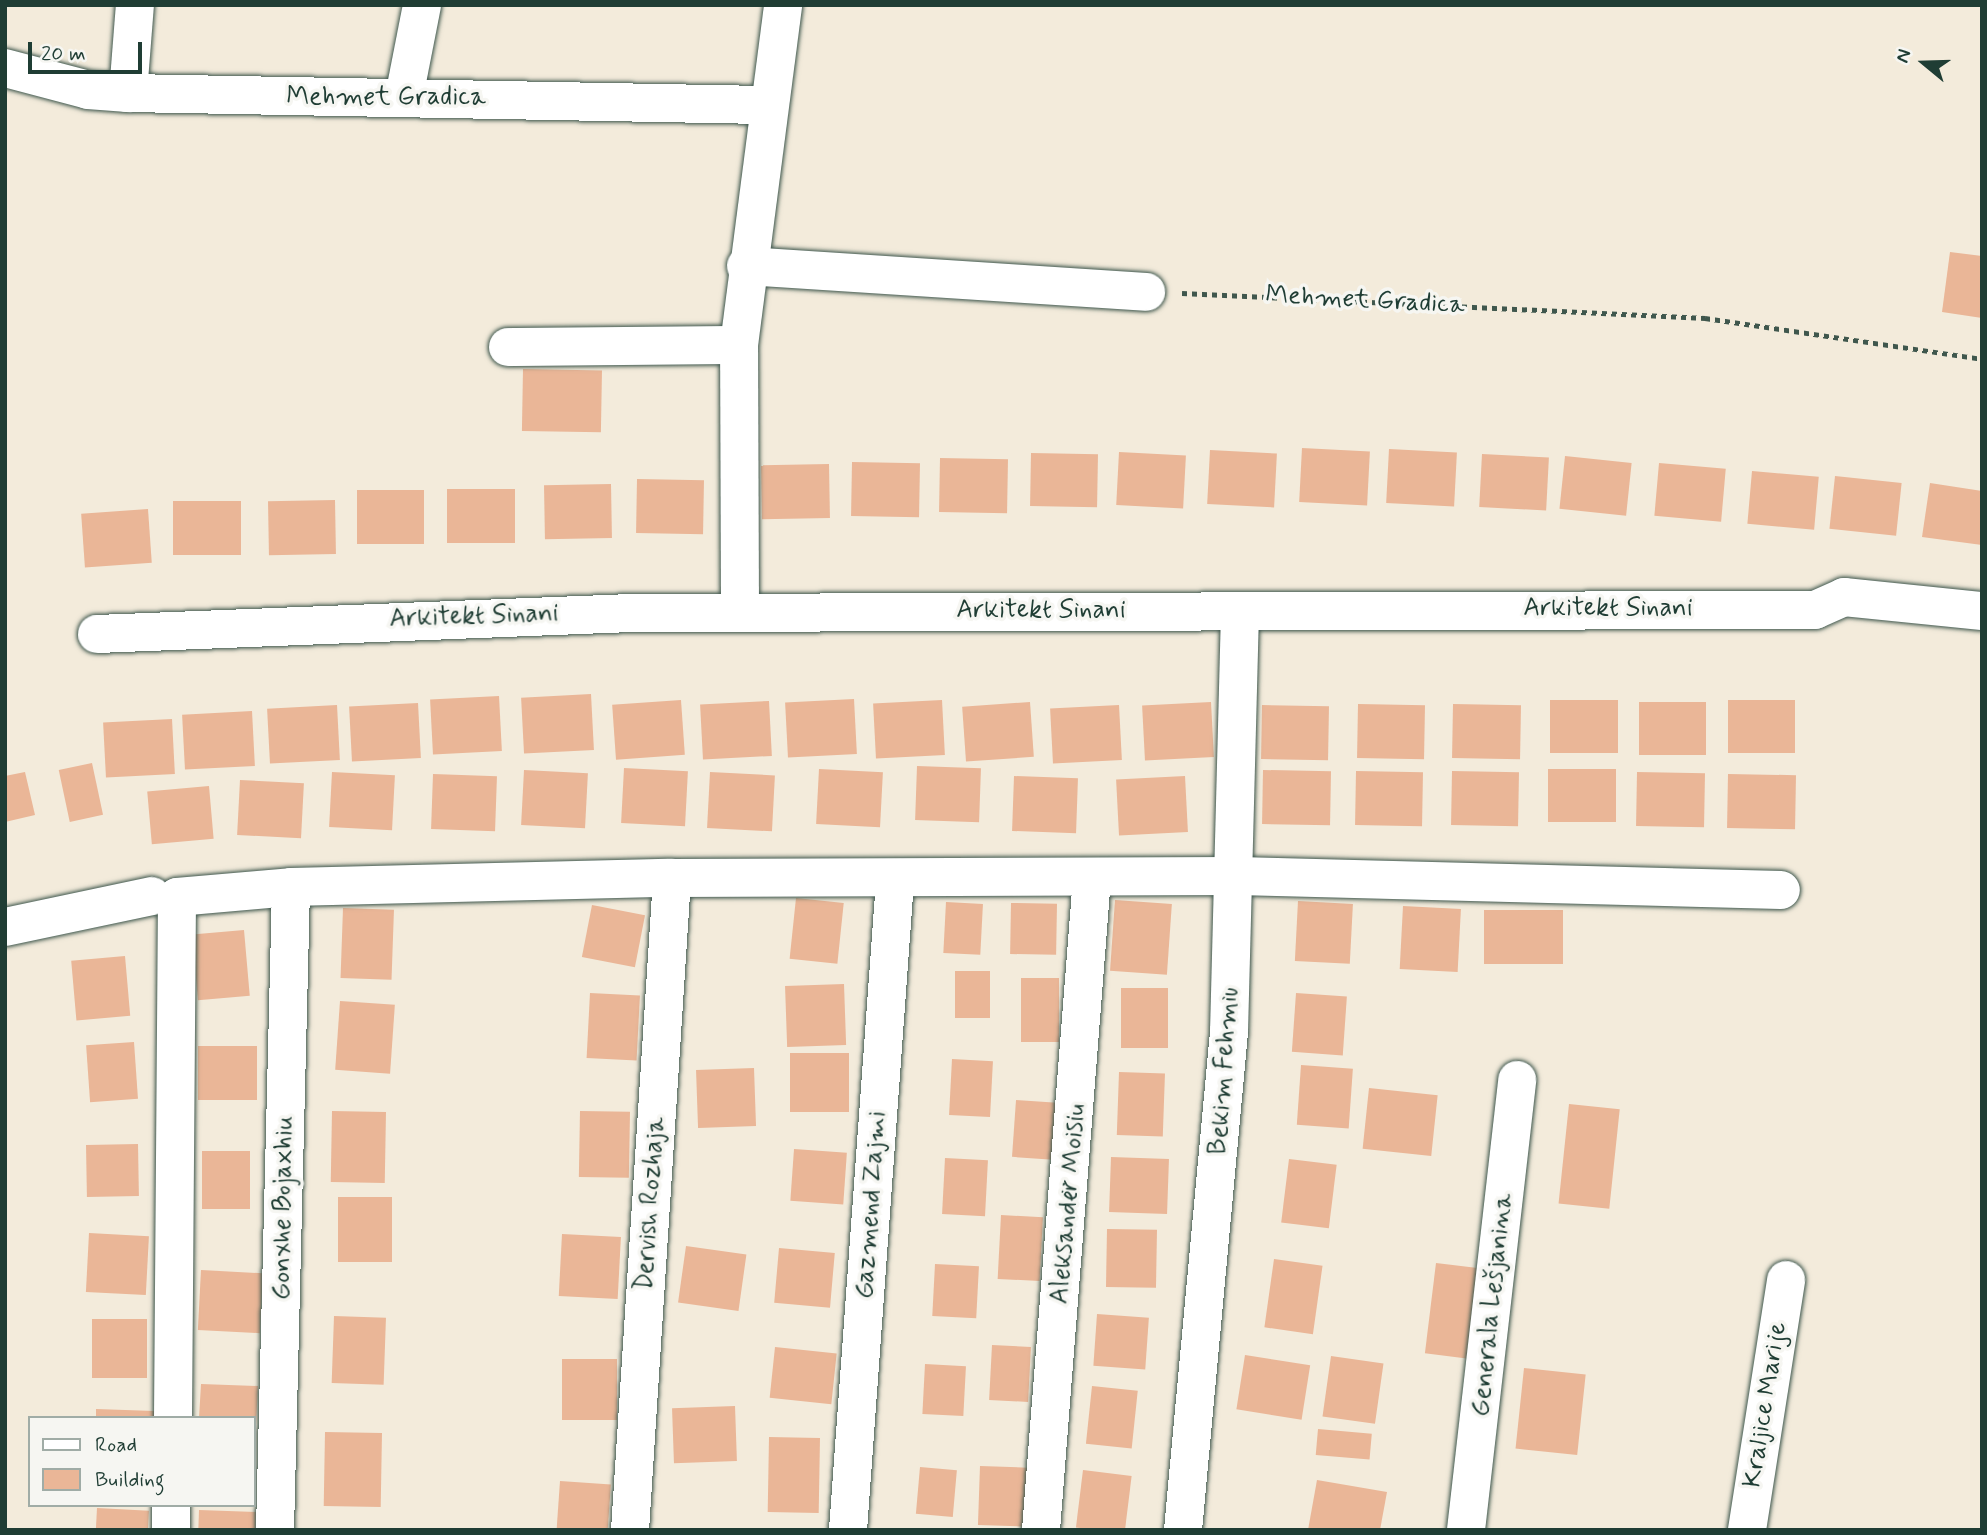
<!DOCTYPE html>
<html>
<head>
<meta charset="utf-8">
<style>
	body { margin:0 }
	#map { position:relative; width:1987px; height:1535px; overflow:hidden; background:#f3ebdb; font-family:Mynerve,sans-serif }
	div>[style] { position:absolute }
	.building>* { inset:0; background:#eab697; transform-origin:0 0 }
	.path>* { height:4.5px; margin-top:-2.25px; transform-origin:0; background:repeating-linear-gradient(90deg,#3f574d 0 5px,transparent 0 10px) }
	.roads { filter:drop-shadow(0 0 2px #3f574d) drop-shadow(0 0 2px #3f574d) }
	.minor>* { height:38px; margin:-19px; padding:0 19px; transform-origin:19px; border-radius:19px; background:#fff }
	span { translate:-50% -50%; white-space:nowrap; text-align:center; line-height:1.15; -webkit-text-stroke:7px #f6f6f2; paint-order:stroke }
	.street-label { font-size:26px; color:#1f3d34 }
	.frame { position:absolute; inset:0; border:7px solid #1f3d34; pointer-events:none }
	.legend { position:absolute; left:28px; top:1416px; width:228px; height:91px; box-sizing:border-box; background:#f6f6f2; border:2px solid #a0aca6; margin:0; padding:9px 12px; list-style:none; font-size:21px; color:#1f3d34 }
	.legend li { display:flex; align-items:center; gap:14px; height:35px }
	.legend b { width:35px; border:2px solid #a0aca6 }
	.north { position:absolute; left:1889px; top:28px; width:70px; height:70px; -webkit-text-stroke:5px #f6f6f2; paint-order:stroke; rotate:289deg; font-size:19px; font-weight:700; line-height:28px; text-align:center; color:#1f3d34 }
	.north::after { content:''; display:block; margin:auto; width:24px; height:32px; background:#1f3d34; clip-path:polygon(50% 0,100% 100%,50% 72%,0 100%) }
	.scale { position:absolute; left:28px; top:42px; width:114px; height:32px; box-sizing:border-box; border:4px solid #1f3d34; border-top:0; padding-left:9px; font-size:21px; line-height:24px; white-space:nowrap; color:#1f3d34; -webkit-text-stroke:5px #f6f6f2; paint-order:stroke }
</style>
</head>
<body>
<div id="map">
	<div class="building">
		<i style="clip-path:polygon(1950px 252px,1982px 256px,1982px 318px,1942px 312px)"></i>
		<i style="left:523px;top:369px;width:79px;height:62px;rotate:1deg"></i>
		<i style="left:1302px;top:448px;width:68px;height:54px;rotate:3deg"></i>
		<i style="left:1389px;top:449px;width:68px;height:54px;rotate:3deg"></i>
		<i style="left:1210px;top:450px;width:67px;height:54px;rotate:3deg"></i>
		<i style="left:1119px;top:452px;width:67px;height:53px;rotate:3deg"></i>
		<i style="left:1031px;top:453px;width:67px;height:53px;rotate:1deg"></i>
		<i style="left:1482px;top:454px;width:67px;height:53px;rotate:3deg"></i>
		<i style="left:1565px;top:456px;width:67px;height:53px;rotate:6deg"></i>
		<i style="left:940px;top:458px;width:68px;height:54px;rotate:1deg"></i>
		<i style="left:852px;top:462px;width:68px;height:54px;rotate:1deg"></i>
		<i style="left:1659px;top:463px;width:67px;height:53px;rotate:5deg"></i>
		<i style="left:829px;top:464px;width:54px;height:68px;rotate:89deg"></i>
		<i style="left:1752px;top:471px;width:67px;height:53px;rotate:5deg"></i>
		<i style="left:1835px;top:476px;width:67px;height:53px;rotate:6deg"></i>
		<i style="left:637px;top:479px;width:67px;height:54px;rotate:1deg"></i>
		<i style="clip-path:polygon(1930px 483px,1982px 491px,1982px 545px,1922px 537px)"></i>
		<i style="left:611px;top:484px;width:54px;height:67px;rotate:89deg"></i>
		<i style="left:447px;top:489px;width:68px;height:54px"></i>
		<i style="left:424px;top:490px;width:54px;height:67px;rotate:90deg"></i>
		<i style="left:335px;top:500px;width:54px;height:67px;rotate:89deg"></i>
		<i style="left:241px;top:501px;width:54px;height:68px;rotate:90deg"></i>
		<i style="left:148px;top:509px;width:54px;height:67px;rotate:86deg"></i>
		<i style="left:591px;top:694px;width:56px;height:70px;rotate:87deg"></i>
		<i style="left:499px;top:696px;width:55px;height:69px;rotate:87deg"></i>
		<i style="left:854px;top:699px;width:55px;height:69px;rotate:87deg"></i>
		<i style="left:681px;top:700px;width:55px;height:69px;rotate:86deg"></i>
		<i style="left:942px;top:700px;width:55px;height:69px;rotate:87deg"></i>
		<i style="left:1550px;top:700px;width:68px;height:53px"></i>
		<i style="left:1728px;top:700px;width:67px;height:53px"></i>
		<i style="left:769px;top:701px;width:55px;height:69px;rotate:87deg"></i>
		<i style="left:1030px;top:702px;width:55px;height:68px;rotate:86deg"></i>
		<i style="left:1211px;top:702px;width:55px;height:69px;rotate:87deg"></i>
		<i style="left:1639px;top:702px;width:67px;height:53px"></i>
		<i style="left:418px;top:703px;width:55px;height:69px;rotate:87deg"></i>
		<i style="left:1358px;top:704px;width:67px;height:54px;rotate:1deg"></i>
		<i style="left:1453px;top:704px;width:68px;height:54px;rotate:1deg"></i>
		<i style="left:337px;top:705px;width:55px;height:70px;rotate:87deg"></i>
		<i style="left:1119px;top:705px;width:55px;height:69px;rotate:87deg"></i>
		<i style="left:1262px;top:705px;width:67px;height:54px;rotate:1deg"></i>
		<i style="left:252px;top:711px;width:55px;height:70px;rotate:87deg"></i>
		<i style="left:172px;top:719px;width:55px;height:69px;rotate:87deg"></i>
		<i style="left:92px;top:763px;width:53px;height:34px;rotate:78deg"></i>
		<i style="left:917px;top:766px;width:64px;height:54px;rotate:2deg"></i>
		<i style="left:624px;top:768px;width:64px;height:55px;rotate:3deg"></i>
		<i style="left:819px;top:769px;width:64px;height:55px;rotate:3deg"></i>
		<i style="left:1548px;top:769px;width:68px;height:53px"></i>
		<i style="left:524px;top:770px;width:64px;height:55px;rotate:3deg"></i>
		<i style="left:1263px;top:770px;width:68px;height:54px;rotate:1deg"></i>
		<i style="left:1356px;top:771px;width:67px;height:54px;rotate:1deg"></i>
		<i style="left:1452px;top:771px;width:67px;height:54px;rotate:1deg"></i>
		<i style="clip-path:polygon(25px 772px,35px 815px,5px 822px,5px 776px)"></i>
		<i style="left:332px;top:772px;width:63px;height:55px;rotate:3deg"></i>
		<i style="left:710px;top:772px;width:65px;height:56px;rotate:3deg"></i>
		<i style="left:1637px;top:772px;width:68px;height:54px;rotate:1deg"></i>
		<i style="left:433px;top:774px;width:64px;height:55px;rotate:2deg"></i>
		<i style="left:1728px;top:774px;width:68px;height:54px;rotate:1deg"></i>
		<i style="left:1014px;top:776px;width:64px;height:55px;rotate:2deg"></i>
		<i style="left:1185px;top:776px;width:56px;height:69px;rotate:87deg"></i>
		<i style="left:240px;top:780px;width:64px;height:55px;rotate:3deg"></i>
		<i style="left:209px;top:786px;width:53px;height:62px;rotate:85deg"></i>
		<i style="left:796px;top:898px;width:48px;height:61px;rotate:6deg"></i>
		<i style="left:1115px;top:900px;width:57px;height:71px;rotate:4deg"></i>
		<i style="left:1298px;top:901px;width:55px;height:60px;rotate:3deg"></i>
		<i style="left:946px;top:902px;width:37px;height:51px;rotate:3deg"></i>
		<i style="left:1011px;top:903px;width:46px;height:51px;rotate:1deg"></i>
		<i style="left:592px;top:905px;width:54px;height:53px;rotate:11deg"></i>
		<i style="left:1403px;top:906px;width:58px;height:63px;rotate:3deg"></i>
		<i style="left:343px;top:908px;width:51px;height:70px;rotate:2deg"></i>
		<i style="left:1484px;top:910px;width:79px;height:54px"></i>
		<i style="left:244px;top:930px;width:66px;height:52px;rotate:85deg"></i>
		<i style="left:125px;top:956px;width:60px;height:54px;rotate:85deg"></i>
		<i style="left:990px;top:971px;width:47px;height:35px;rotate:90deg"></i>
		<i style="left:1059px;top:978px;width:64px;height:38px;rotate:90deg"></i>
		<i style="left:844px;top:984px;width:61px;height:59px;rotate:88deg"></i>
		<i style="left:1121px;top:988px;width:47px;height:60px"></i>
		<i style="left:590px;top:993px;width:50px;height:65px;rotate:3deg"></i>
		<i style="left:1296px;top:993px;width:51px;height:59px;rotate:4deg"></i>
		<i style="left:340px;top:1001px;width:55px;height:69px;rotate:4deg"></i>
		<i style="left:134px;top:1042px;width:57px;height:48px;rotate:86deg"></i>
		<i style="left:198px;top:1046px;width:59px;height:54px"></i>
		<i style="left:849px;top:1053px;width:59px;height:59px;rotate:90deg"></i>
		<i style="left:952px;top:1059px;width:41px;height:56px;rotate:3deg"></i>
		<i style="left:1301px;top:1065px;width:52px;height:60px;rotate:4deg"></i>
		<i style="left:754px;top:1068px;width:58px;height:58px;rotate:88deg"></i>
		<i style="left:1119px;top:1072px;width:46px;height:63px;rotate:2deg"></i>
		<i style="left:1369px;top:1088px;width:69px;height:61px;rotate:6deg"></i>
		<i style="left:1016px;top:1100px;width:41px;height:57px;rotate:4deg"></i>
		<i style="left:1569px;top:1104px;width:51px;height:100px;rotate:6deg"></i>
		<i style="left:332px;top:1111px;width:54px;height:71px;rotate:1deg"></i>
		<i style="left:580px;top:1111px;width:50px;height:66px;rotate:1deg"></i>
		<i style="left:138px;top:1144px;width:52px;height:52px;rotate:89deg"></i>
		<i style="left:794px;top:1149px;width:53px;height:52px;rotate:4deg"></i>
		<i style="left:202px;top:1151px;width:48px;height:58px"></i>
		<i style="left:1111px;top:1157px;width:58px;height:55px;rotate:2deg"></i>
		<i style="left:945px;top:1158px;width:43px;height:56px;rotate:3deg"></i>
		<i style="left:1289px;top:1159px;width:48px;height:64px;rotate:7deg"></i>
		<i style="left:338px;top:1197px;width:54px;height:65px"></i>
		<i style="left:1001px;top:1215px;width:42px;height:64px;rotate:3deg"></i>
		<i style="left:1107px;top:1229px;width:50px;height:58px;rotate:1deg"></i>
		<i style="left:89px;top:1233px;width:60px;height:59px;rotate:3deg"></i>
		<i style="left:562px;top:1234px;width:59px;height:62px;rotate:3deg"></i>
		<i style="left:686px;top:1246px;width:61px;height:57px;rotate:8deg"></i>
		<i style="left:779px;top:1248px;width:56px;height:55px;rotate:5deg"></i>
		<i style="left:1274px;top:1259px;width:49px;height:69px;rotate:8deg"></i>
		<i style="left:1436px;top:1263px;width:46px;height:91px;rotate:7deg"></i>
		<i style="left:935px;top:1264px;width:44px;height:52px;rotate:3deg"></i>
		<i style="left:201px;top:1270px;width:62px;height:60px;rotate:3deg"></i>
		<i style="left:1097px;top:1314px;width:52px;height:52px;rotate:4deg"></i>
		<i style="left:334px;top:1316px;width:52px;height:67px;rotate:2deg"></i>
		<i style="left:92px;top:1319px;width:55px;height:59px"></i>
		<i style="left:992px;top:1345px;width:39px;height:55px;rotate:3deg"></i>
		<i style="left:775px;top:1347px;width:62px;height:51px;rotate:6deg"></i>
		<i style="left:1245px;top:1355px;width:66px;height:55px;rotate:9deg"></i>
		<i style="left:1331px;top:1356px;width:53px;height:61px;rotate:8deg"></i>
		<i style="left:617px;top:1359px;width:61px;height:55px;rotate:90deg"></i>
		<i style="left:925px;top:1364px;width:41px;height:50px;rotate:3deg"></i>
		<i style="left:1524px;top:1368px;width:62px;height:81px;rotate:6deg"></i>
		<i style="clip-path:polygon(201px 1384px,258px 1386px,256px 1425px,254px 1418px,199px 1418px)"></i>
		<i style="left:1092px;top:1386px;width:46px;height:58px;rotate:6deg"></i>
		<i style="left:735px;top:1406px;width:55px;height:63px;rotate:88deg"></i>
		<i style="clip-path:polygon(96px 1409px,154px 1411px,154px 1418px,96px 1418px)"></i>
		<i style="left:1318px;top:1429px;width:54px;height:26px;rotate:5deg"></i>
		<i style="left:325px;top:1432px;width:57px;height:74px;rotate:1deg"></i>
		<i style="left:769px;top:1437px;width:51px;height:75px;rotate:1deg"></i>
		<i style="left:980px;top:1466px;width:48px;height:59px;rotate:2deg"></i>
		<i style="left:920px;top:1467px;width:37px;height:47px;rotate:5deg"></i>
		<i style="left:1083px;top:1470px;width:49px;height:58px;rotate:7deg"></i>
		<i style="clip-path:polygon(1317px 1480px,1387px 1492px,1380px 1530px,1308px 1530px)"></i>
		<i style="left:560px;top:1481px;width:51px;height:49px;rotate:4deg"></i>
		<i style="left:97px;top:1508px;width:52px;height:22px;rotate:3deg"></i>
		<i style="left:199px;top:1510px;width:57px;height:20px;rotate:2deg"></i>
	</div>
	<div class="path">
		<i style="left:1182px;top:293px;width:524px;rotate:2.74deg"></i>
		<i style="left:1705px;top:318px;width:280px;rotate:8.4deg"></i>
	</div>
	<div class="roads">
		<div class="minor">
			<i style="left:5px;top:68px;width:86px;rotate:14.8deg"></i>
			<i style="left:88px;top:90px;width:40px;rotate:4.3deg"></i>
			<i style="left:128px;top:93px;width:639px;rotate:1.08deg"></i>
			<i style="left:128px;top:93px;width:88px;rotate:-85.5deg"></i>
			<i style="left:404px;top:97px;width:94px;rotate:-78.9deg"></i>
			<i style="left:746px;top:266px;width:401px;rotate:3.7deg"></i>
			<i style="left:508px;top:347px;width:231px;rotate:-0.5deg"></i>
			<i style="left:740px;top:612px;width:267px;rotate:-90.2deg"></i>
			<i style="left:739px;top:345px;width:343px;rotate:-82.6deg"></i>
			<i style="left:97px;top:634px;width:534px;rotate:-2.25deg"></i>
			<i style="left:631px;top:613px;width:1184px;rotate:-0.15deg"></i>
			<i style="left:1815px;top:610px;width:32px;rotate:-24deg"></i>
			<i style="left:1844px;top:597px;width:139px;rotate:5.8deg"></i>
			<i style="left:5px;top:927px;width:150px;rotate:-11.9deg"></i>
			<i style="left:173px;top:1418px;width:521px;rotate:-89.56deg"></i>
			<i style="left:177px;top:897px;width:114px;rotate:-5deg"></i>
			<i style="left:291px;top:887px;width:381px;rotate:-1.4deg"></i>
			<i style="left:672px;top:878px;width:566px;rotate:-0.2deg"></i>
			<i style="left:1238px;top:876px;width:543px;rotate:1.48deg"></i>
			<i style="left:171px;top:1530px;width:25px;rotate:-90deg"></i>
			<i style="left:275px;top:1530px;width:643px;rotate:-88.57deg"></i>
			<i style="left:630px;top:1530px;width:653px;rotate:-86.31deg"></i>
			<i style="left:848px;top:1530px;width:652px;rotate:-85.86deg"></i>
			<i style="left:1041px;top:1530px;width:654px;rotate:-85.53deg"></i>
			<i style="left:1183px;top:1530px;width:500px;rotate:-84.72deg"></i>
			<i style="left:1229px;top:1032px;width:421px;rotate:-88.5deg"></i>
			<i style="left:1466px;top:1530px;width:453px;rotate:-83.5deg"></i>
			<i style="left:1747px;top:1530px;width:253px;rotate:-81.1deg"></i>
		</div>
	</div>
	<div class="street-label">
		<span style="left:386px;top:98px">Mehmet Gradica</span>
		<span style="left:1365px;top:301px;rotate:3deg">Mehmet Gradica</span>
		<span style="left:1608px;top:609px">Arkitekt Sinani</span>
		<span style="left:1041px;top:611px">Arkitekt Sinani</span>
		<span style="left:474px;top:617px;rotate:-2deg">Arkitekt Sinani</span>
		<span style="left:1225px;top:1071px;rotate:-86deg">Bekim Fehmiu</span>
		<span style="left:651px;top:1204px;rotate:-86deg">Dervish Rozhaja</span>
		<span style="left:1069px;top:1204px;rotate:-85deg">Aleksandër Moisiu</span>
		<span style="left:872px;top:1205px;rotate:-86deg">Gazmend Zajmi</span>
		<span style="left:284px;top:1208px;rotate:-89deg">Gonxhe Bojaxhiu</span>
		<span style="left:1493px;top:1305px;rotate:-84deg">Generala Lešjanina</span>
		<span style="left:1766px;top:1405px;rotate:-81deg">Kraljice Marije</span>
	</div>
	<div class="frame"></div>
	<ul class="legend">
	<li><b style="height:9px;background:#fff"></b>Road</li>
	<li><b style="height:19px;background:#eab697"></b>Building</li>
	</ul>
	<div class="north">N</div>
	<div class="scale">20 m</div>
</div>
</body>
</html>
